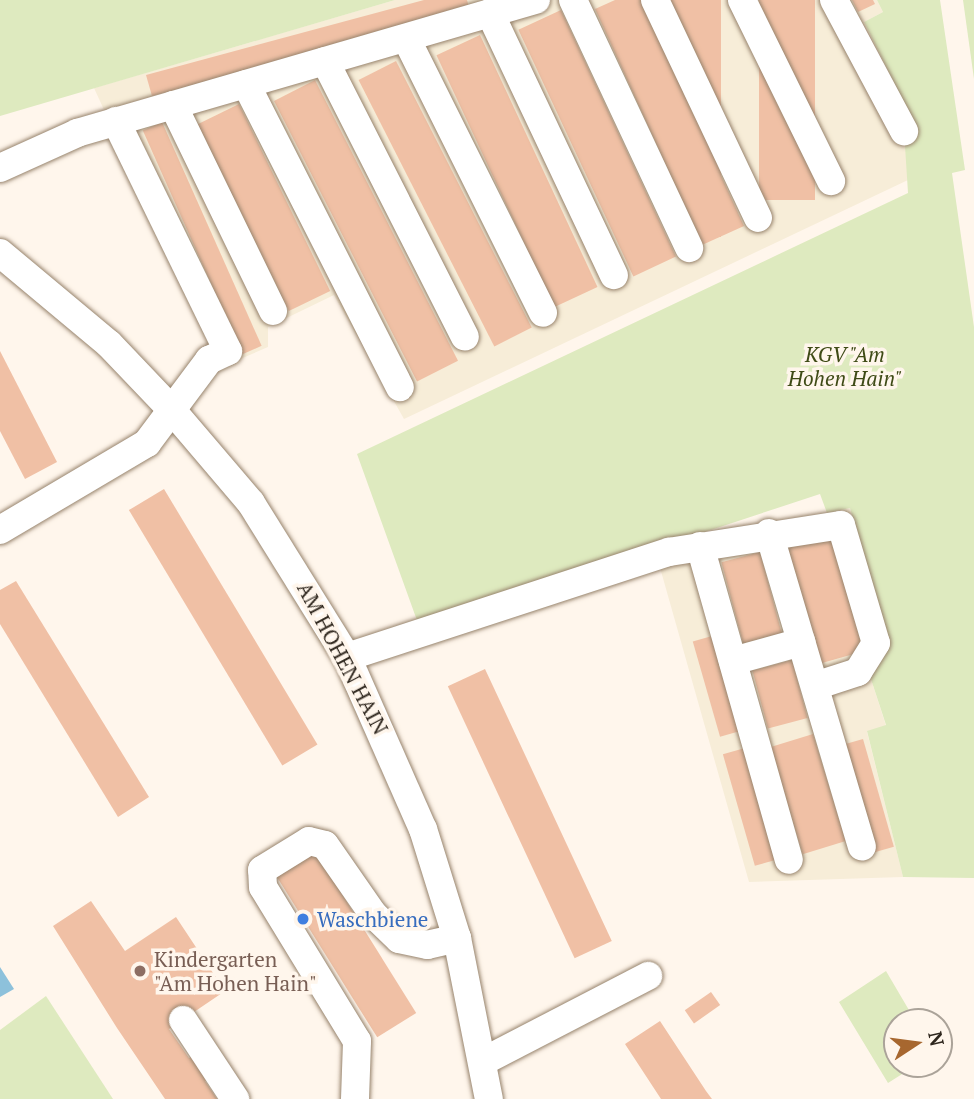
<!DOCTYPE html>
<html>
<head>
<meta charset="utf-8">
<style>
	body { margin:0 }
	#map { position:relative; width:974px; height:1099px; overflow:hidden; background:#fff6ec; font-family:"PT Serif",serif }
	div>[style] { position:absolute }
	.industrial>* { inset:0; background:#f7edd8 }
	.green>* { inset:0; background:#deeabf }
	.water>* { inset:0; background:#8dc1db }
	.building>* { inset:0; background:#f0c0a5; transform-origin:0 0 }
	.roads { filter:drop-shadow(0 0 2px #97836c) drop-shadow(0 0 2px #97836c) }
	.minor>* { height:28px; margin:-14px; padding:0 14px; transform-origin:14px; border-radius:14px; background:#fff }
	.dots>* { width:19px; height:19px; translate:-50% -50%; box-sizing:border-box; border:4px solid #fff6ec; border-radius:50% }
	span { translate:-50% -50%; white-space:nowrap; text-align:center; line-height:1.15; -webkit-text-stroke:7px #fff6ec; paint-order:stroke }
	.park-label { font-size:21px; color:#3f4b16; font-style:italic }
	.street-label { font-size:21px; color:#2e261d }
	.shop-label { font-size:21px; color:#366cbe }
	.left { translate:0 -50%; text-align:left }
	.education-label { font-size:21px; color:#785e54 }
	.north { position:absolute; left:883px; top:1008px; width:70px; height:70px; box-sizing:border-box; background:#fff6ec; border:2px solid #aba399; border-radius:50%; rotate:77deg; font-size:19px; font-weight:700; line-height:28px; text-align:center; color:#2e261d }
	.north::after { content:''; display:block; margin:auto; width:24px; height:32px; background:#a7672f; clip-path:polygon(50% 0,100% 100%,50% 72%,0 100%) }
</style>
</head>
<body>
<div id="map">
	<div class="industrial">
		<i style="clip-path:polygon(395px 0,877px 0,883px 12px,864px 22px,916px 127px,908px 180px,404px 419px,334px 295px,268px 327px,268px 347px,222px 367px,94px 88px)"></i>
		<i style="clip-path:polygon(850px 508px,886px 642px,869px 673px,886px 726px,867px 732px,903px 877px,749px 882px,655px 550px)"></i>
	</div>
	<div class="green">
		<i style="clip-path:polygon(0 0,395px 0,0 116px)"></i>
		<i style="clip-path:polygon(877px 0,940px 0,965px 170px,952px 173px,974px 327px,974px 878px,903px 877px,867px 731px,886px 725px,869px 673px,886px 642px,850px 508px,827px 513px,820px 494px,419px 626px,357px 454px,908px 193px,905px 146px,916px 127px,864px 22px,883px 12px)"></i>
		<i style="clip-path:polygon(963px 0,974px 0,974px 79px)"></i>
		<i style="clip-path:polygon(886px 971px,916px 1022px,897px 1022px,897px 1064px,918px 1064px,888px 1083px,839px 1002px)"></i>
		<i style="clip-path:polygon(46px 996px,113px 1099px,0 1099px,0 1030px)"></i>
	</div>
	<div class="water">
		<i style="clip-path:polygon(0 967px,14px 989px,0 997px)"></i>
	</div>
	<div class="building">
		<i style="clip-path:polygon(424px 0,467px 0,470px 11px,152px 96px,146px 75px)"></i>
		<i style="clip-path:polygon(615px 0,641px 0,744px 226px,702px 245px,595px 9px)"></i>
		<i style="left:669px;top:0;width:52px;height:237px"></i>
		<i style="left:759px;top:0;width:56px;height:200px"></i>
		<i style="clip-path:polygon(852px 0,873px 0,875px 4px,858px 12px)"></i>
		<i style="left:561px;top:10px;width:272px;height:47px;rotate:65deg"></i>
		<i style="left:480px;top:35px;width:278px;height:48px;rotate:65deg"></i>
		<i style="left:396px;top:61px;width:299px;height:42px;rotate:63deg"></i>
		<i style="left:315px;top:80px;width:315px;height:46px;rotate:63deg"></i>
		<i style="left:239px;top:104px;width:208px;height:46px;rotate:64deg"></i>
		<i style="left:162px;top:122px;width:245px;height:21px;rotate:66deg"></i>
		<i style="clip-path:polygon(0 351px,57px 462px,25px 479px,0 431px)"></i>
		<i style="left:164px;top:489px;width:298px;height:41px;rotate:59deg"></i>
		<i style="left:829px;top:531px;width:125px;height:45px;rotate:74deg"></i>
		<i style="left:760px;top:552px;width:84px;height:40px;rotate:75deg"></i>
		<i style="clip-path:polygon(16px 581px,149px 797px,118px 817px,0 624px,0 590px)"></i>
		<i style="left:712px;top:636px;width:99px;height:20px;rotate:74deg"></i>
		<i style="left:792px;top:660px;width:60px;height:41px;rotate:75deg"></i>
		<i style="left:485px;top:669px;width:300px;height:41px;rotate:65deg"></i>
		<i style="left:813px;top:734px;width:112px;height:45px;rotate:73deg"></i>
		<i style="left:863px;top:739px;width:112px;height:20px;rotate:74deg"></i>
		<i style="left:745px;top:748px;width:116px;height:23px;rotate:74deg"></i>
		<i style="left:315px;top:851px;width:191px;height:46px;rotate:58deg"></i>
		<i style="clip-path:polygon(91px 901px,125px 951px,176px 917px,225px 991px,169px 1029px,189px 1058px,199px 1052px,214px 1075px,205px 1081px,217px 1099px,165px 1099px,117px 1028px,53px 926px)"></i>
		<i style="left:711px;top:992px;width:16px;height:32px;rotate:55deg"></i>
		<i style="clip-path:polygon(660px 1021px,706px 1091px,712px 1099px,661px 1099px,625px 1044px)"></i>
	</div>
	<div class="roads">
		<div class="minor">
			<i style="left:573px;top:0;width:274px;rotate:64.9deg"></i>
			<i style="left:655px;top:0;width:241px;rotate:64.7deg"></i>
			<i style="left:742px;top:0;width:202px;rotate:63.8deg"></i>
			<i style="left:834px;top:0;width:149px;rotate:61.9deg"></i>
			<i style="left:490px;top:13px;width:290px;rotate:64.7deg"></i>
			<i style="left:406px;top:38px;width:307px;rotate:63.5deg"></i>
			<i style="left:325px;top:61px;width:309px;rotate:63.1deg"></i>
			<i style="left:246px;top:84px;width:340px;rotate:63.1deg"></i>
			<i style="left:173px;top:105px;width:229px;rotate:64.1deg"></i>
			<i style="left:0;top:168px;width:85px;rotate:-24.4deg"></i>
			<i style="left:77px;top:133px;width:478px;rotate:-16.2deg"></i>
			<i style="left:0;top:253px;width:142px;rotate:39.9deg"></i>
			<i style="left:109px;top:344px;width:90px;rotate:46.4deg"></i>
			<i style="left:171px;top:409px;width:123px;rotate:49.6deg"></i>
			<i style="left:251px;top:503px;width:181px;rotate:58.1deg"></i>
			<i style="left:347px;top:657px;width:188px;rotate:66.2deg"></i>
			<i style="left:423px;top:829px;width:114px;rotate:72.7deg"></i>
			<i style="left:457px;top:938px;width:164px;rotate:78.8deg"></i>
			<i style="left:0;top:530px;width:171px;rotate:-30.6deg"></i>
			<i style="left:147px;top:443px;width:104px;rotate:-53.2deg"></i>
			<i style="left:209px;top:360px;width:21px;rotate:-25deg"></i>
			<i style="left:228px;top:351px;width:256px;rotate:-116deg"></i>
			<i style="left:769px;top:533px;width:327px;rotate:73.5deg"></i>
			<i style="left:700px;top:546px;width:326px;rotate:74.2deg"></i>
			<i style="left:347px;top:657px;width:339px;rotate:-18.1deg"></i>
			<i style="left:669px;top:552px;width:174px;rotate:-8.9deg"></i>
			<i style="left:841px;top:525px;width:123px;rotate:73.5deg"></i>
			<i style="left:876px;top:643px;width:34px;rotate:122deg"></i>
			<i style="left:858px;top:672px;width:45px;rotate:162deg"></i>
			<i style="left:733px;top:661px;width:71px;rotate:-15.6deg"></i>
			<i style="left:183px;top:1020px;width:95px;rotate:56.6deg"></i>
			<i style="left:484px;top:1061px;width:185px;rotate:-27.4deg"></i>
			<i style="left:355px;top:1099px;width:58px;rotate:-88deg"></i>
			<i style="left:357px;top:1041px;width:180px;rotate:-121.4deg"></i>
			<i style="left:263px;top:887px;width:17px;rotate:-93deg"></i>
			<i style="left:262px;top:870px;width:55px;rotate:-31.7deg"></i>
			<i style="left:309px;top:841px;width:16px;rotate:14deg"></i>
			<i style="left:325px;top:845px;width:84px;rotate:55.2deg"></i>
			<i style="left:373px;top:914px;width:36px;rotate:44deg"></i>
			<i style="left:399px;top:939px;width:29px;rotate:12deg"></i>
			<i style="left:427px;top:945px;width:31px;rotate:-13deg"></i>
		</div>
	</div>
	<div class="dots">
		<i style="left:303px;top:919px;background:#3f7fe0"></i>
		<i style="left:140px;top:971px;background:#8d6e63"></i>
	</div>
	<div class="park-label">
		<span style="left:845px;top:366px">KGV "Am<br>Hohen Hain"</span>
	</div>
	<div class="street-label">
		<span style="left:343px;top:658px;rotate:62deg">AM HOHEN HAIN</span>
	</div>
	<div class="shop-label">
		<span class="left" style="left:317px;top:919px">Waschbiene</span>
	</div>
	<div class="education-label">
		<span class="left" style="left:154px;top:971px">Kindergarten<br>"Am Hohen Hain"</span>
	</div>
	<div class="north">N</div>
</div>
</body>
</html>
